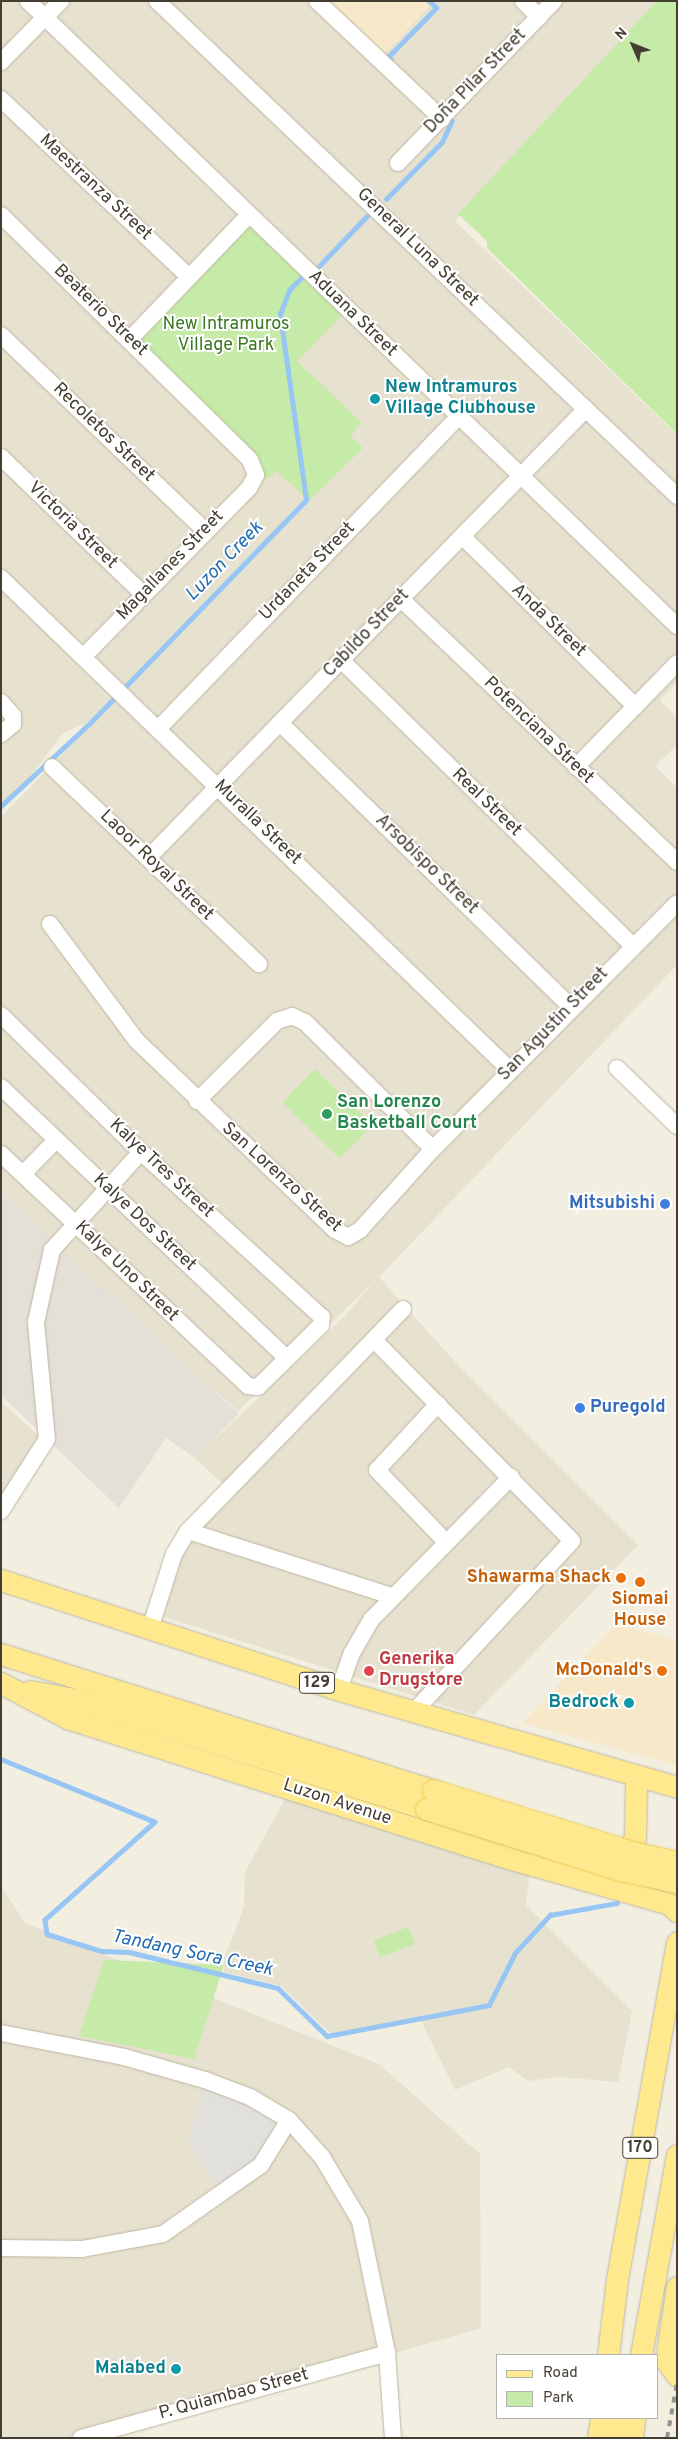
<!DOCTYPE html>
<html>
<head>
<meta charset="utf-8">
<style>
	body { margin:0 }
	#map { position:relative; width:678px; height:2439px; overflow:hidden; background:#f2efe1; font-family:Overpass,sans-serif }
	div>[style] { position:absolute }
	.residential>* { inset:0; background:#e7e1cf }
	.commercial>* { inset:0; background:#f7e8ca }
	.industrial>* { inset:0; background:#e4dfd7 }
	.green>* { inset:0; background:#c6eaa7; transform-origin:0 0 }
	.parking>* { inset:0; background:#e2e0db }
	.stream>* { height:4.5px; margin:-2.25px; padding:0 2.25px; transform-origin:2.25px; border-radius:2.25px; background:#98c6f4 }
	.roads { filter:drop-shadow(0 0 1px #beb7a4) drop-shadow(0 0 1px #beb7a4) }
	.minor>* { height:16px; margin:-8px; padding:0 8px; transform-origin:8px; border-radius:8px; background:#fff }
	.major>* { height:21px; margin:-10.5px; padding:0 10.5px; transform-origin:10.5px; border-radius:10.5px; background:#ffe98e }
	.rail>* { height:4px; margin-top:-2px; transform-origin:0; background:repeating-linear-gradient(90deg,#939393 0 6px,transparent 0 12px) }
	.bridges { filter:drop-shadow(0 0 1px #ebcc57) drop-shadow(0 0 1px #ebcc57) }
	.major-bridge>* { height:21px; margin:-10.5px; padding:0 10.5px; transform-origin:10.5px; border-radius:10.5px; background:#ffe98e }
	.dots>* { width:14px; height:14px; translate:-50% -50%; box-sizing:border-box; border:2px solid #fff; border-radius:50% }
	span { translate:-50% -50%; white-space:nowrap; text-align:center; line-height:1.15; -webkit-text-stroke:4px #fff; paint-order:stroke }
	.shield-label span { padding:1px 4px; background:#fff; border:1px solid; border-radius:4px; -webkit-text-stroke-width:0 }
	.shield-label { font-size:16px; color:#443e32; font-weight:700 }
	.street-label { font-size:18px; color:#443e32 }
	.park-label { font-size:18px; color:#3b7822 }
	.culture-label { font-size:18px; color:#0d838f; font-weight:700 }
	.left { translate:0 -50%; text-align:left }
	.right { translate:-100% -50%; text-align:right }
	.leisure-label { font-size:18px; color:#27864d; font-weight:700 }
	.shop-label { font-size:18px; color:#366cbe; font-weight:700 }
	.food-label { font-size:18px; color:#c56008; font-weight:700 }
	.health-label { font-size:18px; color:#be3a42; font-weight:700 }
	.water-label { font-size:19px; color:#256cb5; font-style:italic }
	.frame { position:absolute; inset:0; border:2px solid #443e32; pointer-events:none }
	.legend { position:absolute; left:496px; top:2354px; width:162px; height:65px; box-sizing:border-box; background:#fff; border:1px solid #b4b2ad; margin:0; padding:6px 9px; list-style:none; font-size:15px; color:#443e32 }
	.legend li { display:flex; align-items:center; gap:10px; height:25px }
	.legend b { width:25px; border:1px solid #b4b2ad }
	.north { position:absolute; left:608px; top:20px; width:50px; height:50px; -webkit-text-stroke:4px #fff; paint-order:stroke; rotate:314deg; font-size:14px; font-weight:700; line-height:20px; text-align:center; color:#443e32 }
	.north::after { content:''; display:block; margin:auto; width:18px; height:22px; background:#443e32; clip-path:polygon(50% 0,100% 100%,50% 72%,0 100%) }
</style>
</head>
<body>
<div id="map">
	<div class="residential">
		<i style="clip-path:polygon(1px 1px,660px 1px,455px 221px,677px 435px,677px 682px,660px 700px,677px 718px,677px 745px,655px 766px,677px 788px,677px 965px,379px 1277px,456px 1363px,638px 1545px,474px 1715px,152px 1613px,166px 1567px,226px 1487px,195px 1458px,345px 1316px,376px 1280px,238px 1411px,140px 1326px,1px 1193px,1px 817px,87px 729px,82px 724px,62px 734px,17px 794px,1px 804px)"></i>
		<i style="clip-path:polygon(1px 1402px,40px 1437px,1px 1514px)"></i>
		<i style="clip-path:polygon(287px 1795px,530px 1870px,526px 1905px,632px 2011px,618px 2082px,559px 2077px,528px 2081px,509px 2067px,455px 2090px,420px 2019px,331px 2034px,281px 1986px,224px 1972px,224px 1959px,244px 1907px,245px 1872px)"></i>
		<i style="clip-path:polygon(1px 1886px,25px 1923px,379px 2064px,480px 2154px,481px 2328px,102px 2438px,1px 2438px)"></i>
	</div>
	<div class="commercial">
		<i style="clip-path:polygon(325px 1px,425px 1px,430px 6px,382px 56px)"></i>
		<i style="clip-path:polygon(616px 1624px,677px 1640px,676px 1765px,522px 1723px)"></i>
	</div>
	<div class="industrial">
		<i style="clip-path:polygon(1px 1193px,239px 1414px,195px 1458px,166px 1438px,119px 1508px,1px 1395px)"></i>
	</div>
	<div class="green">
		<i style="clip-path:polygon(657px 1px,677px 1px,677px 434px,487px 248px,487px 241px,458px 214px)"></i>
		<i style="clip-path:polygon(249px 222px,345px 312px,297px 361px,362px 423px,350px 435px,363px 448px,309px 501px,277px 471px,262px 483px,260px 462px,138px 338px)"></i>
		<i style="left:315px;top:1069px;width:80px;height:47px;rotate:44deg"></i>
		<i style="left:408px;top:1927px;width:18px;height:37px;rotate:68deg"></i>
		<i style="clip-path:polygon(104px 1960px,224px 1965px,194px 2059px,79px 2036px)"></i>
	</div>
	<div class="parking">
		<i style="clip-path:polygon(205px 2080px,289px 2120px,261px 2165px,222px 2195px,188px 2141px)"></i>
	</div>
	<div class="stream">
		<i style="left:391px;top:60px;width:4px;rotate:-135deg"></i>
		<i style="left:388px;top:57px;width:69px;rotate:-45.6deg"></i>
		<i style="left:436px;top:8px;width:10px;rotate:-135deg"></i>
		<i style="left:386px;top:199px;width:80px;rotate:-45.5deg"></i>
		<i style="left:442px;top:142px;width:23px;rotate:-65deg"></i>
		<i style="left:319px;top:266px;width:69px;rotate:-46.2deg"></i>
		<i style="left:1px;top:806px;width:123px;rotate:-43deg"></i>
		<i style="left:91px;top:722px;width:309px;rotate:-45.9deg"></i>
		<i style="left:306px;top:500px;width:188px;rotate:-98deg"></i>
		<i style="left:280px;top:314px;width:26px;rotate:-69deg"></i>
		<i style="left:289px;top:290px;width:17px;rotate:-45deg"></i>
		<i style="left:1px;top:1759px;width:166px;rotate:22.2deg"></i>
		<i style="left:155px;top:1822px;width:147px;rotate:138.3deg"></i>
		<i style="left:45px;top:1920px;width:14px;rotate:82deg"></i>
		<i style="left:47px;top:1934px;width:58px;rotate:17.2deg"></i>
		<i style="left:102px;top:1951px;width:27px;rotate:2deg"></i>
		<i style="left:129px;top:1952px;width:153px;rotate:13.6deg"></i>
		<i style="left:278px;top:1988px;width:69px;rotate:44.4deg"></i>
		<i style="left:327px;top:2036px;width:165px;rotate:-10.8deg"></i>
		<i style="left:489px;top:2005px;width:58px;rotate:-63.4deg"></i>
		<i style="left:515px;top:1953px;width:52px;rotate:-47.4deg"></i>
		<i style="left:550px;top:1915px;width:68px;rotate:-10.2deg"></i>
	</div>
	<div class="roads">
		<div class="minor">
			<i style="left:28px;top:1px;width:901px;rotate:43.92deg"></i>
			<i style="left:157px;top:1px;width:718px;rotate:43.59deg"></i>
			<i style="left:317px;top:1px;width:172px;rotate:43.3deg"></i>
			<i style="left:523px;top:1px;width:23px;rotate:45deg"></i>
			<i style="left:1px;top:62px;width:86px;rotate:-45.5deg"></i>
			<i style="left:1px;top:99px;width:259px;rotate:43.4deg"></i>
			<i style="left:398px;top:163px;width:225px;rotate:-46.1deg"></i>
			<i style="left:1px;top:215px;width:349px;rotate:44.5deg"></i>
			<i style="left:250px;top:460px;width:16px;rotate:68deg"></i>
			<i style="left:256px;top:475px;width:15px;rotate:118deg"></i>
			<i style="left:249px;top:488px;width:237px;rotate:134.5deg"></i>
			<i style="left:1px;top:335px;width:281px;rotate:43.8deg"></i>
			<i style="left:130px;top:339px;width:172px;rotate:-46.2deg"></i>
			<i style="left:1px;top:457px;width:197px;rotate:44deg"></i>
			<i style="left:462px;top:536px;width:243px;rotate:44.5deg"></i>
			<i style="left:1px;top:578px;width:708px;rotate:44.03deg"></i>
			<i style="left:401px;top:599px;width:381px;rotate:43.6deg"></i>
			<i style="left:341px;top:660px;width:407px;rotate:44.4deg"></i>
			<i style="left:1px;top:702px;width:18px;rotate:49deg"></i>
			<i style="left:13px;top:716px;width:8px;rotate:90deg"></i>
			<i style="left:13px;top:724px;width:16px;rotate:140deg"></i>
			<i style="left:280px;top:723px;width:407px;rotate:44.3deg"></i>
			<i style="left:158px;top:729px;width:434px;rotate:-46.1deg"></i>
			<i style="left:52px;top:767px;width:286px;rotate:43.6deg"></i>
			<i style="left:576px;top:767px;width:145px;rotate:-45.8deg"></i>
			<i style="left:148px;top:858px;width:627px;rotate:-45.71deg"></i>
			<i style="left:50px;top:924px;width:146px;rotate:53.4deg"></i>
			<i style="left:137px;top:1041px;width:274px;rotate:43.7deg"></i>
			<i style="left:335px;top:1230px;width:15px;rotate:28deg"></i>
			<i style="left:348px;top:1237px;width:14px;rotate:-30deg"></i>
			<i style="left:360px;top:1230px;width:109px;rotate:-48deg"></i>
			<i style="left:433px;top:1149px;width:346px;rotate:-45.2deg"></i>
			<i style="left:1px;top:1015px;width:196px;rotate:44.4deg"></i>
			<i style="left:141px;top:1152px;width:245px;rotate:42.4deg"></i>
			<i style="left:322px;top:1317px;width:8px;rotate:97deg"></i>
			<i style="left:321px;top:1325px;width:88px;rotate:135.5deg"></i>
			<i style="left:258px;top:1387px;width:10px;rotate:-174deg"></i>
			<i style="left:248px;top:1386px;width:339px;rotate:-136.8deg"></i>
			<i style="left:617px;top:1068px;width:83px;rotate:44deg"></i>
			<i style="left:1px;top:1087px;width:394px;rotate:43.5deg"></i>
			<i style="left:197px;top:1101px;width:113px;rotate:-45deg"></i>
			<i style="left:277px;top:1021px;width:16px;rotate:-18deg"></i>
			<i style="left:292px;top:1016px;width:14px;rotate:25deg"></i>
			<i style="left:305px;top:1022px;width:180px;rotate:44.8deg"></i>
			<i style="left:24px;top:1173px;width:46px;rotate:-45.9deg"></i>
			<i style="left:374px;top:1340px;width:282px;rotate:45.4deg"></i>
			<i style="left:572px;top:1541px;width:234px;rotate:132.8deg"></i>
			<i style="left:438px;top:1404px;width:90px;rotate:132.7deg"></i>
			<i style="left:377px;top:1470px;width:100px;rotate:46.2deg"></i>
			<i style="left:1px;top:1511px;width:85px;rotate:-57.4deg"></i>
			<i style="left:47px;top:1439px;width:118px;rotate:-95.4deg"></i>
			<i style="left:36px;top:1322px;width:74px;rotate:-77.5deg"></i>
			<i style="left:52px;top:1250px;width:132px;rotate:-47.8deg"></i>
			<i style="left:188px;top:1531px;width:214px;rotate:17.7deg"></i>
			<i style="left:150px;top:1629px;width:79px;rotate:-72.3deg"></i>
			<i style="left:174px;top:1554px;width:27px;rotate:-59deg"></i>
			<i style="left:188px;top:1531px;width:309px;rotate:-45.9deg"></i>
			<i style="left:339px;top:1690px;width:39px;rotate:-71deg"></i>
			<i style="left:352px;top:1653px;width:39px;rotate:-60deg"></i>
			<i style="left:372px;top:1619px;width:199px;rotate:-45.6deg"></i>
			<i style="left:1px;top:2033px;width:125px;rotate:11deg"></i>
			<i style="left:124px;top:2057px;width:84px;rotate:15.9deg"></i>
			<i style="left:205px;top:2080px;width:48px;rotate:20.7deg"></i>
			<i style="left:250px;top:2097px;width:45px;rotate:30.5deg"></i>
			<i style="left:289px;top:2120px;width:50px;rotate:48.3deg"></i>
			<i style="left:322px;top:2157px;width:74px;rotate:59.3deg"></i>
			<i style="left:360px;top:2221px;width:135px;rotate:78.4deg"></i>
			<i style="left:387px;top:2353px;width:85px;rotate:86deg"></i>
			<i style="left:1px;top:2248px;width:81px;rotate:0.7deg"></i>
			<i style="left:82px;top:2249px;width:82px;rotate:-10.5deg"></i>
			<i style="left:163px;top:2234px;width:120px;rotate:-35.1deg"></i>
			<i style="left:261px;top:2165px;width:53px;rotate:-58.1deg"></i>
			<i style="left:81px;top:2438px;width:318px;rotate:-15.5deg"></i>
		</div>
		<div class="major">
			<i style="left:1px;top:1580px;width:355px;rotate:18deg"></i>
			<i style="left:339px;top:1690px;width:352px;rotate:16deg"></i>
			<i style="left:1px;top:1654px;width:453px;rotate:17.5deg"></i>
			<i style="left:1px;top:1683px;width:75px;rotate:27.9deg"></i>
			<i style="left:67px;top:1718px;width:463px;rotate:17.6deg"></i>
			<i style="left:508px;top:1858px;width:167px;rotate:15.9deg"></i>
			<i style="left:669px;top:1904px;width:11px;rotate:41deg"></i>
			<i style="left:30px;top:1691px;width:46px;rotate:10.1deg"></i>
			<i style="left:75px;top:1699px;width:368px;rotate:17.4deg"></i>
			<i style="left:618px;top:1864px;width:31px;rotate:-57deg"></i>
			<i style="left:635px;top:1838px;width:60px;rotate:-89deg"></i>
			<i style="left:677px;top:2287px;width:74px;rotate:98.6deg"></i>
			<i style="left:666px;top:2360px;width:19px;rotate:55deg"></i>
			<i style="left:608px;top:2355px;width:77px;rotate:-83.2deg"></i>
			<i style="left:617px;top:2279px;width:342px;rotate:-79.9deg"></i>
			<i style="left:641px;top:2355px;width:203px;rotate:-79.8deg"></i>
			<i style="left:598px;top:2438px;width:20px;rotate:-81deg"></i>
			<i style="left:614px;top:2438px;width:21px;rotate:-76deg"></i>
			<i style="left:632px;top:2438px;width:20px;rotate:-84deg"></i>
		</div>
	</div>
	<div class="rail">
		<i style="left:667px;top:2438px;width:56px;rotate:-79.7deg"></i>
	</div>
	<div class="bridges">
		<div class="major-bridge">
			<i style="left:433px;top:1790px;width:208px;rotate:17.3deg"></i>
			<i style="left:632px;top:1852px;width:46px;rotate:12.5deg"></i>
			<i style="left:426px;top:1809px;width:204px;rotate:17.4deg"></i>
			<i style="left:621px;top:1870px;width:57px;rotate:12.1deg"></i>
		</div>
	</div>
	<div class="dots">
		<i style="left:375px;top:399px;background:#0f9aa8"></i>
		<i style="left:327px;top:1114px;background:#2e9e5b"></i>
		<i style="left:665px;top:1204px;background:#3f7fe0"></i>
		<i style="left:580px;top:1408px;background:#3f7fe0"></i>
		<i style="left:621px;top:1578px;background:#e8710a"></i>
		<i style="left:640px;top:1582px;background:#e8710a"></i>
		<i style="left:369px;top:1671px;background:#e0444e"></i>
		<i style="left:662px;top:1671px;background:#e8710a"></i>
		<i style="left:629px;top:1703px;background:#0f9aa8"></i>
		<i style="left:176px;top:2369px;background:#0f9aa8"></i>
	</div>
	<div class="shield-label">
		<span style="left:317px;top:1683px">129</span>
		<span style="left:640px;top:2148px">170</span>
	</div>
	<div class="street-label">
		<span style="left:476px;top:82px;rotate:-46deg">Doña Pilar Street</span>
		<span style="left:95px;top:188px;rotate:43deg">Maestranza Street</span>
		<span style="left:417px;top:248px;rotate:44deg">General Luna Street</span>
		<span style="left:100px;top:311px;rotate:44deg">Beaterio Street</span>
		<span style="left:352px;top:314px;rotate:44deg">Aduana Street</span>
		<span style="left:103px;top:433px;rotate:44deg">Recoletos Street</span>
		<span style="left:72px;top:526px;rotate:44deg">Victoria Street</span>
		<span style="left:171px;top:566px;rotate:-46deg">Magallanes Street</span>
		<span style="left:308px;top:572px;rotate:-46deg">Urdaneta Street</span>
		<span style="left:548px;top:621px;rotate:44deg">Anda Street</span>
		<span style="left:367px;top:634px;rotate:-46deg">Cabildo Street</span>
		<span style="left:538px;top:731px;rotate:44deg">Potenciana Street</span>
		<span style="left:486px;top:803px;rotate:44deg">Real Street</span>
		<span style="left:257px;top:823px;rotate:44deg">Muralla Street</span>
		<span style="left:426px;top:865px;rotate:44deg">Arsobispo Street</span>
		<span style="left:156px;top:866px;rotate:44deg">Laoor Royal Street</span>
		<span style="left:554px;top:1025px;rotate:-46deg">San Agustin Street</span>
		<span style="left:161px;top:1169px;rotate:43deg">Kalye Tres Street</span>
		<span style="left:281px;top:1178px;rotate:42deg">San Lorenzo Street</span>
		<span style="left:144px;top:1223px;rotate:43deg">Kalye Dos Street</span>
		<span style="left:126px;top:1272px;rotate:44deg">Kalye Uno Street</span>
		<span style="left:337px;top:1803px;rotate:18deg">Luzon Avenue</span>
		<span style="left:234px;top:2395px;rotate:-15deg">P. Quiambao Street</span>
	</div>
	<div class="park-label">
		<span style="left:226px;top:336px">New Intramuros<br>Village Park</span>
	</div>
	<div class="culture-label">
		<span class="left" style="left:385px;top:399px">New Intramuros<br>Village Clubhouse</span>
		<span class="right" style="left:619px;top:1703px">Bedrock</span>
		<span class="right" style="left:166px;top:2369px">Malabed</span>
	</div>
	<div class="leisure-label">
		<span class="left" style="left:337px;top:1114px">San Lorenzo<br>Basketball Court</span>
	</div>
	<div class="shop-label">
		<span class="right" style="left:655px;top:1204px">Mitsubishi</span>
		<span class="left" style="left:590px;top:1408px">Puregold</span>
	</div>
	<div class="food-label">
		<span class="right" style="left:611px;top:1578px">Shawarma Shack</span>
		<span style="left:640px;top:1611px">Siomai<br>House</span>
		<span class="right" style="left:652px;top:1671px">McDonald's</span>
	</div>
	<div class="health-label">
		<span class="left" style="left:379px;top:1671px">Generika<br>Drugstore</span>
	</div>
	<div class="water-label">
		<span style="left:225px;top:562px;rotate:-46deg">Luzon Creek</span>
		<span style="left:192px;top:1954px;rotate:12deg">Tandang Sora Creek</span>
	</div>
	<div class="frame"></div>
	<ul class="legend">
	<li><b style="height:6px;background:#ffe98e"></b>Road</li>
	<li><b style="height:14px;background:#c6eaa7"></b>Park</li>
	</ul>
	<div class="north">N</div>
</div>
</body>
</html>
